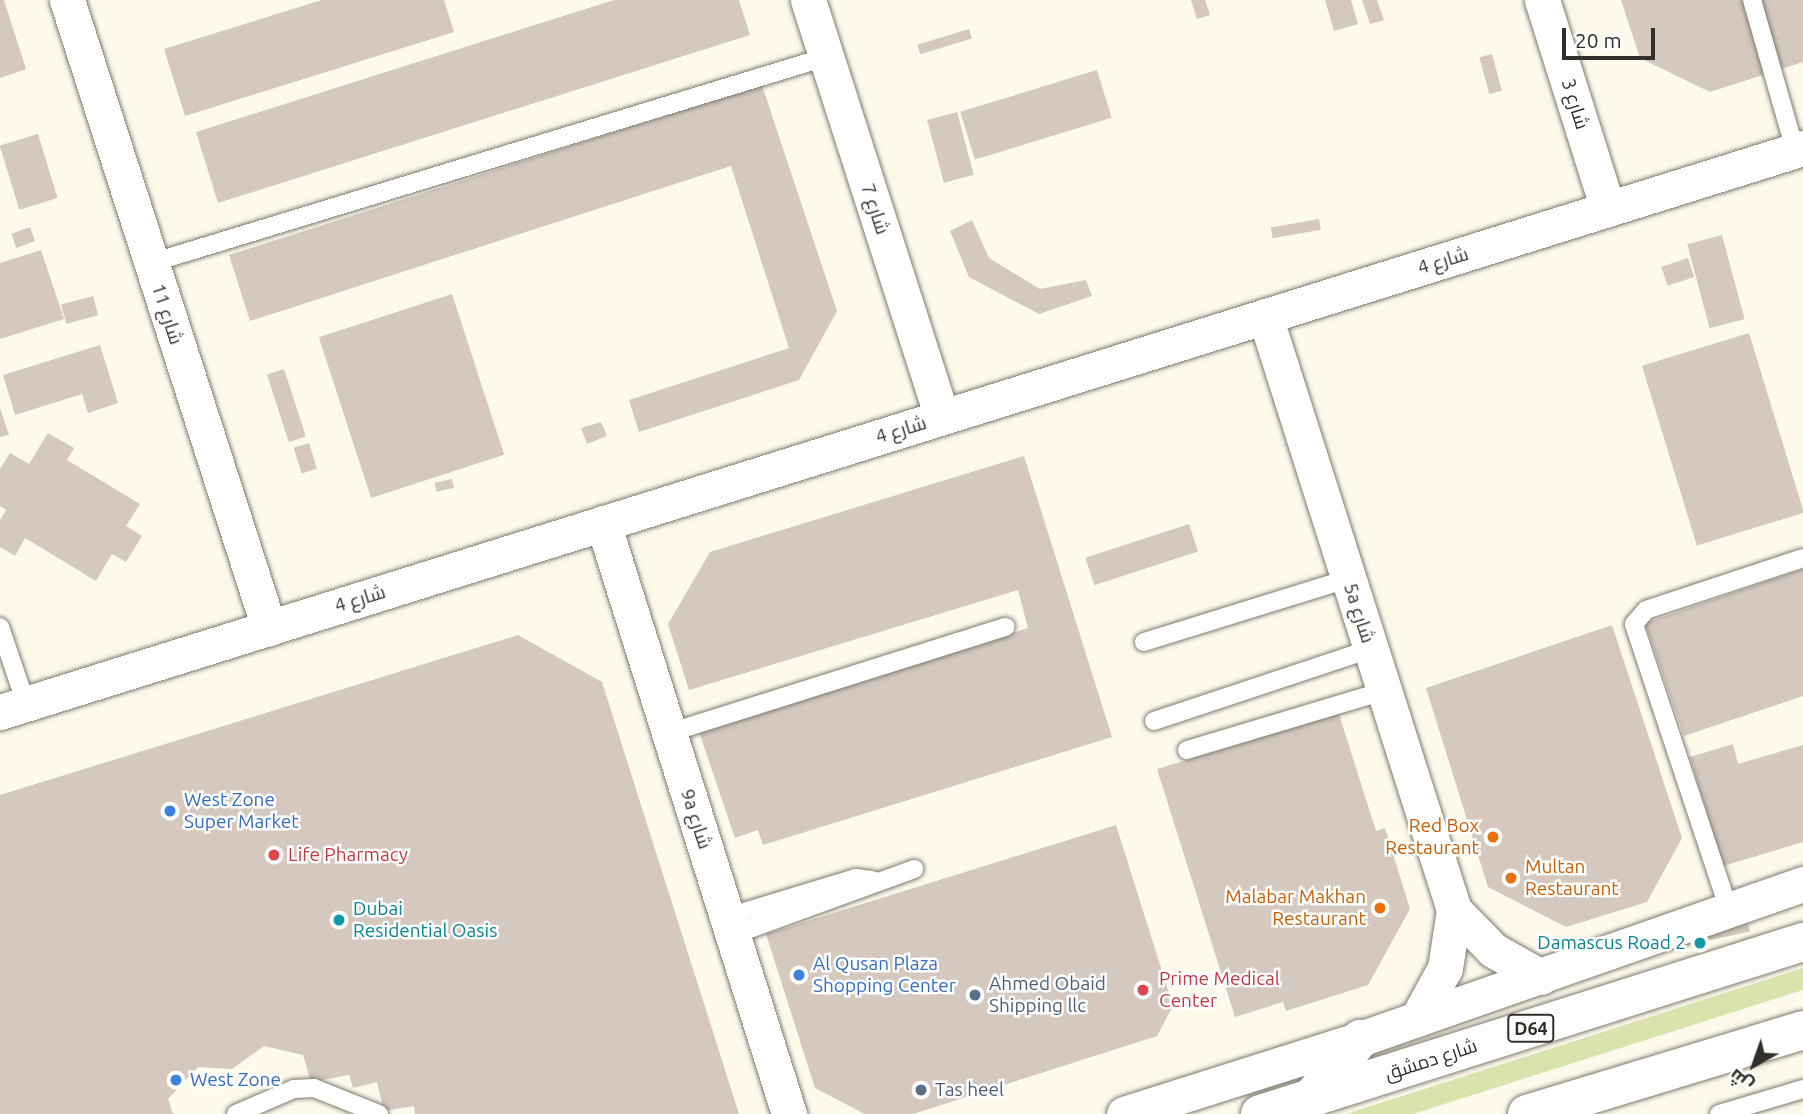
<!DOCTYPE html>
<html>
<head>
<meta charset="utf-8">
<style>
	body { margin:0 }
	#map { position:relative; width:1803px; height:1114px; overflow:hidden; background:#fdfaec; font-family:Ubuntu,Cairo,sans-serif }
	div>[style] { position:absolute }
	.green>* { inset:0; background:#d8e3ae }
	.building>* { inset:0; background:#d4c8bf; transform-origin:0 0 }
	.roads { filter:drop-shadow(0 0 2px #7d7a6e) drop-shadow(0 0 2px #7d7a6e) }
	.lane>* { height:18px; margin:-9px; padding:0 9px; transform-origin:9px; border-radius:9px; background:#fff }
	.street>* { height:35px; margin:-17.5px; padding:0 17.5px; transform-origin:17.5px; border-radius:17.5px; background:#fff }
	.primary>* { height:38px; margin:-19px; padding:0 19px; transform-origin:19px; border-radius:19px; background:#fff }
	.dots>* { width:19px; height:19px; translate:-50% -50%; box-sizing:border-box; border:4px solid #fff; border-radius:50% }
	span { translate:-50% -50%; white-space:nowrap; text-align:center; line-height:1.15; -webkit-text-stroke:5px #fff; paint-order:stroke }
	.shield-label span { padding:2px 5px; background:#fff; border:2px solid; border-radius:5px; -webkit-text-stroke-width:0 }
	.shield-label { font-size:18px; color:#312f2a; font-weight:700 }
	.street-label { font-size:19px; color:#312f2a }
	.shop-label { font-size:19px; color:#366cbe }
	.left { translate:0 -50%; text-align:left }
	.food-label { font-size:19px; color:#c56008 }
	.right { translate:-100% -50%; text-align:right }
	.health-label { font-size:19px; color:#be3a42 }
	.culture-label { font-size:19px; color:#0d838f }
	.service-label { font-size:19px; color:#4e5e75 }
	.north { position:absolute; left:1719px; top:1030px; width:70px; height:70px; -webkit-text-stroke:5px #fff; paint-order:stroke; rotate:220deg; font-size:19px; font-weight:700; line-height:28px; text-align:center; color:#312f2a }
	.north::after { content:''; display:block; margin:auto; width:24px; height:32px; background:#312f2a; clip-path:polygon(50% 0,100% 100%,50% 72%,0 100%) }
	.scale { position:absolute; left:1562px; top:28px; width:93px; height:32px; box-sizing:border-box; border:4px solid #312f2a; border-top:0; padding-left:9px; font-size:21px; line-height:24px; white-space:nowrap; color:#312f2a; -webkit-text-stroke:5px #fff; paint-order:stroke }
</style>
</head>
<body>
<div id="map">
	<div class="green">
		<i style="clip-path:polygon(1803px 968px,1803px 990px,1413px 1114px,1346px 1114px)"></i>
	</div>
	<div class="building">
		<i style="clip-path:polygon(0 0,4px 0,26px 69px,0 78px)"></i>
		<i style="clip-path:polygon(322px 0,444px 0,454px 32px,185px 116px,164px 49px)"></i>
		<i style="clip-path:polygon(614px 0,739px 0,750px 35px,218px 203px,196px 132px)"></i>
		<i style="clip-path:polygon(1191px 0,1205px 0,1210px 15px,1197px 19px)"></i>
		<i style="clip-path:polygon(1325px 0,1351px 0,1358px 24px,1334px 31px)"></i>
		<i style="clip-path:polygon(1362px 0,1377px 0,1384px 20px,1370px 24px)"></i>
		<i style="clip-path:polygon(1621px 0,1803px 0,1803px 62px,1710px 92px,1640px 58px)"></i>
		<i style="left:969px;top:29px;width:10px;height:54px;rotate:73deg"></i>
		<i style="left:1492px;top:54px;width:38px;height:13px;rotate:75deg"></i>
		<i style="left:1097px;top:70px;width:50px;height:143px;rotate:73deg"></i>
		<i style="clip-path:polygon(762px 85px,837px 311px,799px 380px,639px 432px,629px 400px,789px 348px,731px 166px,250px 321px,229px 255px)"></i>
		<i style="left:957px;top:112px;width:65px;height:31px;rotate:75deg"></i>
		<i style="left:38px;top:134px;width:67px;height:40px;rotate:73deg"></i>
		<i style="left:1319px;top:219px;width:11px;height:49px;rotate:80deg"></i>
		<i style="clip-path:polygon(972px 220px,989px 258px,1040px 289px,1086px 280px,1092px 296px,1039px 314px,969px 277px,950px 231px)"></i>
		<i style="left:30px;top:227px;width:15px;height:20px;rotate:70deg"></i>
		<i style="left:1722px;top:235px;width:87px;height:36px;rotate:75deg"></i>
		<i style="clip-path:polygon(41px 250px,64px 319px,0 339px,0 263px)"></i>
		<i style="left:1688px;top:258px;width:20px;height:28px;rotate:72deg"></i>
		<i style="left:452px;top:294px;width:169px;height:140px;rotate:72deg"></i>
		<i style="left:93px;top:296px;width:20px;height:33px;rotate:75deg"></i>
		<i style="left:1749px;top:333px;width:188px;height:112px;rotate:73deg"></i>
		<i style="clip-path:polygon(100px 345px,118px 403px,88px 413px,82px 394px,15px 415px,3px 375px)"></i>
		<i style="left:284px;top:369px;width:71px;height:18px;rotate:72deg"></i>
		<i style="clip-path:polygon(0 408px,9px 435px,0 437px)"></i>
		<i style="clip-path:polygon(601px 422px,607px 436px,587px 444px,581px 428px)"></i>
		<i style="clip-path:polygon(48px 433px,74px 448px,67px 460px,140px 504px,126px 526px,142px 536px,126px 562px,112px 554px,96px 581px,25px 538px,15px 556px,0 547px,0 520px,6px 510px,0 506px,0 469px,10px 453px,29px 464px)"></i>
		<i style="left:309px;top:443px;width:27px;height:16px;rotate:73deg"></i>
		<i style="clip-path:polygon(1024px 456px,1112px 737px,763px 845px,758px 830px,735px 838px,699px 732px,1028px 628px,1018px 590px,689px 690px,668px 624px,710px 552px)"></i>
		<i style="left:452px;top:479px;width:9px;height:18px;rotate:77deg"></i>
		<i style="left:1189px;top:524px;width:29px;height:109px;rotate:72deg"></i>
		<i style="clip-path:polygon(1803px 569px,1803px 696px,1684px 736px,1645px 623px)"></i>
		<i style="clip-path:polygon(1612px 625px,1682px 838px,1647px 902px,1566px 927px,1488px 887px,1426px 688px)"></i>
		<i style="clip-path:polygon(518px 635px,602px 682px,739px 1114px,415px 1114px,414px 1106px,384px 1111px,377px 1082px,353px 1088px,349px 1075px,311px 1082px,303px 1055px,264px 1046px,232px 1069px,198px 1067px,168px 1099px,173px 1114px,0 1114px,0 795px)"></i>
		<i style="clip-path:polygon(1339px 714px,1376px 831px,1385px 828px,1410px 909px,1368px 985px,1286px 1011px,1283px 1002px,1235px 1017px,1157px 769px)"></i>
		<i style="clip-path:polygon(1733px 744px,1738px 764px,1803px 745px,1803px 842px,1723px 866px,1690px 757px)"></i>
		<i style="clip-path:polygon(1116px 825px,1173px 1006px,1157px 1036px,913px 1114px,865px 1114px,815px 1088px,766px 934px)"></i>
		<i style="left:1746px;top:913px;width:19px;height:69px;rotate:78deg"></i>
	</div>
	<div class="roads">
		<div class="lane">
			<i style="left:1752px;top:0;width:156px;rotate:74deg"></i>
			<i style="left:151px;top:263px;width:706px;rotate:-16.97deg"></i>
			<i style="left:0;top:627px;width:81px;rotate:71.3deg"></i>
			<i style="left:1144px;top:642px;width:214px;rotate:-17.2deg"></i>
			<i style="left:1154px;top:721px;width:229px;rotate:-18.4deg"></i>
			<i style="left:669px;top:733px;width:353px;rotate:-17.5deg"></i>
			<i style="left:1187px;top:750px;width:206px;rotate:-16.7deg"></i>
			<i style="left:1729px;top:910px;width:301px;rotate:-108.4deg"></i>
			<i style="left:1634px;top:624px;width:18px;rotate:-49deg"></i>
			<i style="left:1646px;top:610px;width:165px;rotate:-18.3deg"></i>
			<i style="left:727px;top:917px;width:135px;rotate:-16.8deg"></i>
			<i style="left:856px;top:878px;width:17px;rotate:7deg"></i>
			<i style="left:733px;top:935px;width:193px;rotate:-20deg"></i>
			<i style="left:236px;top:1114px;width:63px;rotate:-23.3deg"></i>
			<i style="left:294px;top:1089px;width:20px;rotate:-3deg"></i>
			<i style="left:314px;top:1088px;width:70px;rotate:21.8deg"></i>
			<i style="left:1719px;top:1114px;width:88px;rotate:-16.6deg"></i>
		</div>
		<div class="street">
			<i style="left:67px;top:0;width:660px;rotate:72.17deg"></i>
			<i style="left:808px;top:0;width:438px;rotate:72.2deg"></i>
			<i style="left:1542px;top:0;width:219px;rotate:72.5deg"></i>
			<i style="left:1265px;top:316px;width:623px;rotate:72.35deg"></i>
			<i style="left:1454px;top:910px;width:59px;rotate:98.8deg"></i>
			<i style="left:1445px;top:968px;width:58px;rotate:118.8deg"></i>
			<i style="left:603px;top:523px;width:620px;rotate:72.53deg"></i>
			<i style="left:0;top:712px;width:1889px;rotate:-17.37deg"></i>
			<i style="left:1454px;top:910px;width:56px;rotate:45.7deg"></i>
			<i style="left:1493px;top:950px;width:55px;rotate:29.4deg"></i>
			<i style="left:1124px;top:1114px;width:248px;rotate:-17.6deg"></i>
			<i style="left:1360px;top:1039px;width:469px;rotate:-19.3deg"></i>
		</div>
		<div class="primary">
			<i style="left:1311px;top:1098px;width:77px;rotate:-50.3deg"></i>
			<i style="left:1260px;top:1114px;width:570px;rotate:-17.58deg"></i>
			<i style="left:1527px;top:1114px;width:288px;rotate:-16.9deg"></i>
		</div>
	</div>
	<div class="dots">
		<i style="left:170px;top:811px;background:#3f7fe0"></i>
		<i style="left:1493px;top:837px;background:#e8710a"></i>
		<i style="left:274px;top:855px;background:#e0444e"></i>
		<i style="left:1511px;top:878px;background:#e8710a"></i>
		<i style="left:1380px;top:908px;background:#e8710a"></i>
		<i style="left:339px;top:920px;background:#0f9aa8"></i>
		<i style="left:1700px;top:943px;background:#0f9aa8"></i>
		<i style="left:799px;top:975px;background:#3f7fe0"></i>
		<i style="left:1143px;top:990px;background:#e0444e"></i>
		<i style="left:975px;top:995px;background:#5c6f8a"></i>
		<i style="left:176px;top:1080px;background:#3f7fe0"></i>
		<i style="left:921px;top:1090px;background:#5c6f8a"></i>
	</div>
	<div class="shield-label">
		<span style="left:1531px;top:1028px">D64</span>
	</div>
	<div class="street-label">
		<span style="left:1575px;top:104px;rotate:73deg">شارع 3</span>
		<span style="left:875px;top:209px;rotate:72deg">شارع 7</span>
		<span style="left:1443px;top:261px;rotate:-17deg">شارع 4</span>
		<span style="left:167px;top:314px;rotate:72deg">شارع 11</span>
		<span style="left:901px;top:430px;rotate:-17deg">شارع 4</span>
		<span style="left:360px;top:599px;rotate:-17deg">شارع 4</span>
		<span style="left:1359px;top:613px;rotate:72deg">5a شارع</span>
		<span style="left:696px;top:819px;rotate:72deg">9a شارع</span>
		<span style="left:1431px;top:1060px;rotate:-18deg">شارع دمشق</span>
	</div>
	<div class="shop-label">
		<span class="left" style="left:184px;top:811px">West Zone<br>Super Market</span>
		<span class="left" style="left:813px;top:975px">Al Qusan Plaza<br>Shopping Center</span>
		<span class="left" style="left:190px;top:1080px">West Zone</span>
	</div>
	<div class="food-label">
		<span class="right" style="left:1479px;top:837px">Red Box<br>Restaurant</span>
		<span class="left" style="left:1525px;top:878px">Multan<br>Restaurant</span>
		<span class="right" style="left:1366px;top:908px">Malabar Makhan<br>Restaurant</span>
	</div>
	<div class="health-label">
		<span class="left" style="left:288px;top:855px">Life Pharmacy</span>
		<span class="left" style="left:1159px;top:990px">Prime Medical<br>Center</span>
	</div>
	<div class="culture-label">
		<span class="left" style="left:353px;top:920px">Dubai<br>Residential Oasis</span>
		<span class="right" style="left:1686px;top:943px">Damascus Road 2</span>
	</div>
	<div class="service-label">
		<span class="left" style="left:989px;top:995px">Ahmed Obaid<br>Shipping llc</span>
		<span class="left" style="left:935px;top:1090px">Tas heel</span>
	</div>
	<div class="north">ش</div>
	<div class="scale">20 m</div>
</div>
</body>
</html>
